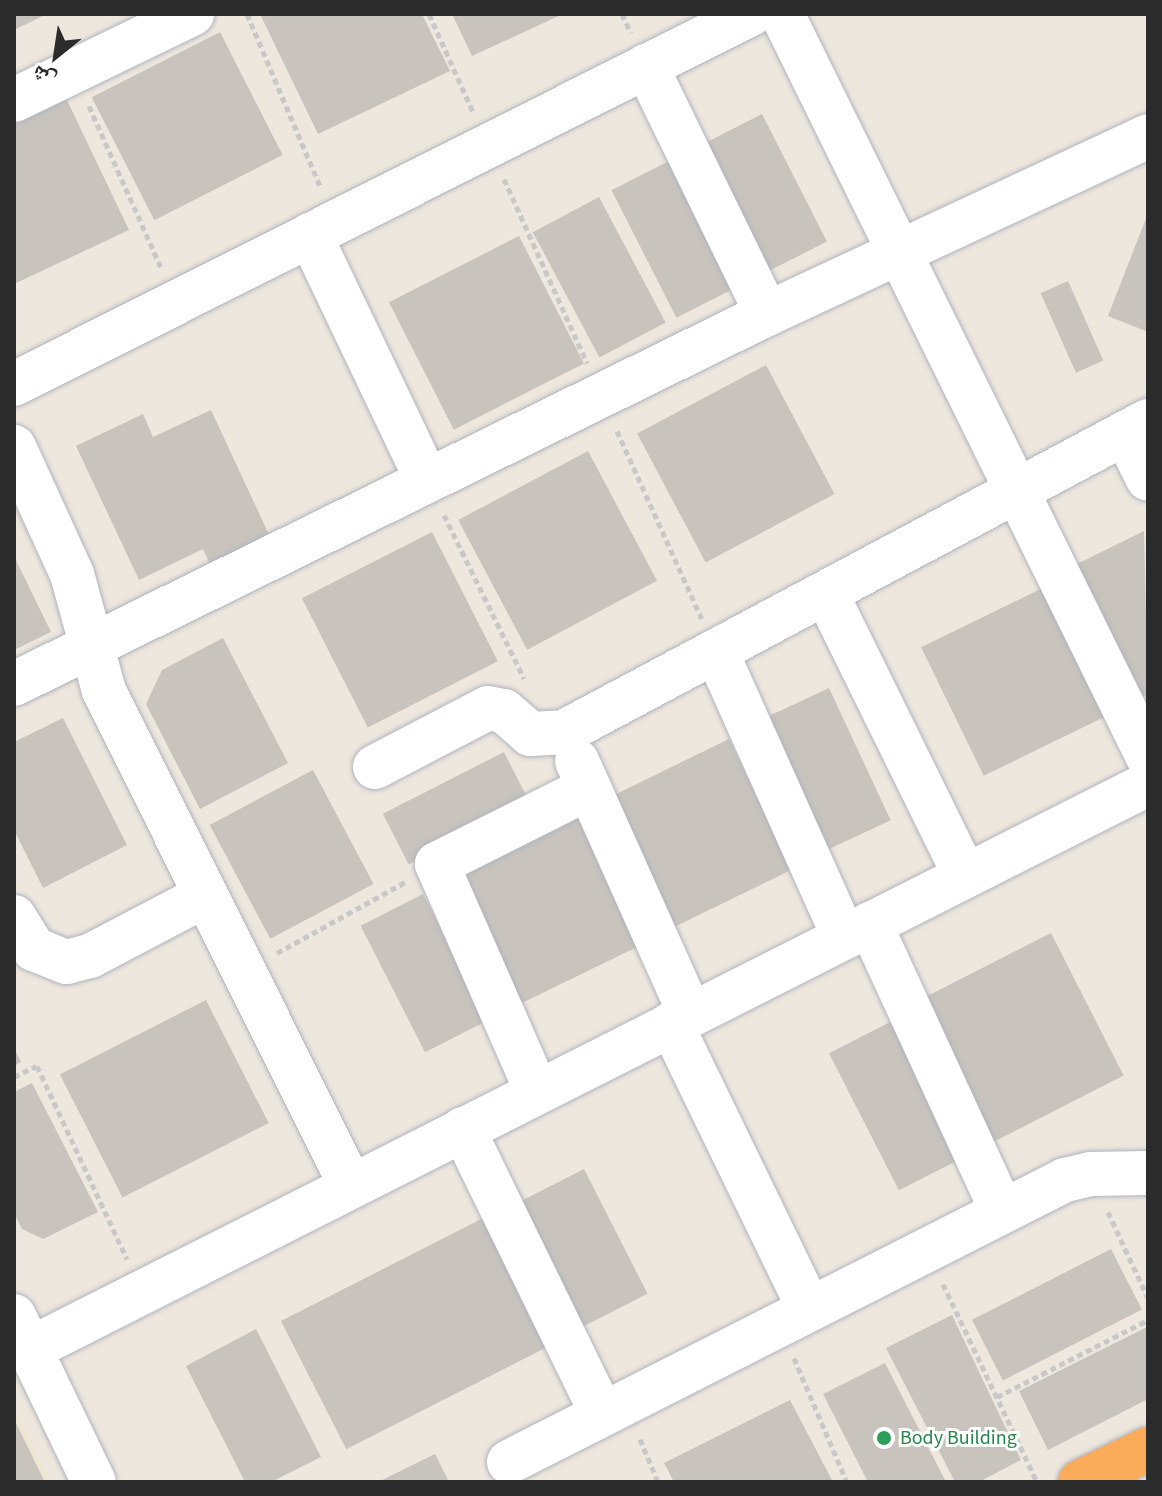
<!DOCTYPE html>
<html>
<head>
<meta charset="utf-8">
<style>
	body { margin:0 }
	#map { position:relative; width:1162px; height:1496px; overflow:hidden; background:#ede7dd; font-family:"Source Sans 3","Noto Naskh Arabic",sans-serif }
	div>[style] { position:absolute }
	.education>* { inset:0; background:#eee6cd }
	.building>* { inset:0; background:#c8c4bd; transform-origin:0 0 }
	.path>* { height:5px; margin-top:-2.5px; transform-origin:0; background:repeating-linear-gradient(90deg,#c8c8c8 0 6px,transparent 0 10px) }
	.roads { filter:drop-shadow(0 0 2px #b1b3be) drop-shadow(0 0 2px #b1b3be) }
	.minor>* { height:44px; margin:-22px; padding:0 22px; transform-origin:22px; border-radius:22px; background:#fff }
	.highway>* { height:44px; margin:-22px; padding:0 22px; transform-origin:22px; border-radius:22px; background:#fbac5a }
	.dots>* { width:22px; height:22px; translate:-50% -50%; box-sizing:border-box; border:4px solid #fff; border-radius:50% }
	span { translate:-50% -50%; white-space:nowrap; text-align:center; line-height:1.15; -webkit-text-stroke:6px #fff; paint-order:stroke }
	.leisure-label { font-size:20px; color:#27864d }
	.left { translate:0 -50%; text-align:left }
	.frame { position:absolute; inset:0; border:16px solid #2b2b2b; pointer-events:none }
	.north { position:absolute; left:16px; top:16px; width:80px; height:80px; -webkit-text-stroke:6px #fff; paint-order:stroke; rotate:210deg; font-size:22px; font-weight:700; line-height:32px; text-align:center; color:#2b2b2b }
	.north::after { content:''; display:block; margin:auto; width:28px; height:36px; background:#2b2b2b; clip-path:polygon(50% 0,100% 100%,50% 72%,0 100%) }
</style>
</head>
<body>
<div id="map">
	<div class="education">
		<i style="clip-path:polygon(14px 1411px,50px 1482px,14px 1482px)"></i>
	</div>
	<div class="building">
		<i style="clip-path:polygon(14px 14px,47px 14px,14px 30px)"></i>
		<i style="clip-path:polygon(260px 14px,422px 14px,450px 71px,318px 134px)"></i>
		<i style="clip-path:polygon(452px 14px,563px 14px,472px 56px)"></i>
		<i style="left:220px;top:32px;width:138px;height:144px;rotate:63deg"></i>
		<i style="clip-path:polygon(65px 96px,129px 230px,14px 284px,14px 120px)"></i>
		<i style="left:762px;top:114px;width:143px;height:71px;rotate:63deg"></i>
		<i style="left:673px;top:159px;width:143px;height:69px;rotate:63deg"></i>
		<i style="left:599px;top:197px;width:142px;height:75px;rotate:62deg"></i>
		<i style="clip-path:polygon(1148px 213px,1148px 332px,1108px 316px)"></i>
		<i style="left:519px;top:236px;width:143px;height:146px;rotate:63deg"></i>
		<i style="left:1068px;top:281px;width:87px;height:30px;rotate:66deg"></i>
		<i style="left:766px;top:365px;width:146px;height:146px;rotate:62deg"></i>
		<i style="clip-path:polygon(211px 410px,272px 541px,212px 569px,203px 549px,139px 580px,76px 446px,143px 414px,153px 437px)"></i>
		<i style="left:588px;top:451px;width:147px;height:147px;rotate:62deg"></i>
		<i style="clip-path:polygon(1144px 531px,1148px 694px,1142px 697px,1077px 564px)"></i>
		<i style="left:432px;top:532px;width:145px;height:146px;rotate:63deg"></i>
		<i style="clip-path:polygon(14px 556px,51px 632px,14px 650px)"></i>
		<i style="left:1055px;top:582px;width:143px;height:149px;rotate:64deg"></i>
		<i style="clip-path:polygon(223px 638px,288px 763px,200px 809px,146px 704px,162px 670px)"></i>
		<i style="left:829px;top:688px;width:146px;height:71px;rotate:65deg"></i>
		<i style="clip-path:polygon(63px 718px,127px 845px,43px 888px,14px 830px,14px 742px)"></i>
		<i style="left:729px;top:739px;width:145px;height:138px;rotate:64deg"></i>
		<i style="left:504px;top:752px;width:57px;height:136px;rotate:63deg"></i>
		<i style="left:313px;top:770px;width:129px;height:117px;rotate:62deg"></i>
		<i style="left:583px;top:813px;width:144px;height:146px;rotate:64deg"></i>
		<i style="left:423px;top:894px;width:142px;height:70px;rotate:63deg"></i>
		<i style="left:1051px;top:933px;width:160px;height:146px;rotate:63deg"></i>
		<i style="left:206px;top:1000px;width:138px;height:164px;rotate:63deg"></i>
		<i style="left:894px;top:1020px;width:154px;height:73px;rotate:63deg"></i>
		<i style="clip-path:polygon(14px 1048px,21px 1062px,14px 1066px)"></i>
		<i style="clip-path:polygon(32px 1083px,98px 1212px,43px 1239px,22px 1229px,14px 1213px,14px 1092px)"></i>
		<i style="left:584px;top:1169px;width:140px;height:75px;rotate:63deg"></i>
		<i style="left:493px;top:1213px;width:144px;height:238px;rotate:63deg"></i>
		<i style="left:1111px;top:1249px;width:68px;height:156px;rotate:63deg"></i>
		<i style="clip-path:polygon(952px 1315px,1021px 1460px,979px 1482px,955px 1482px,886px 1348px)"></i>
		<i style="clip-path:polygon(1147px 1327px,1148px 1399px,1048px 1450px,1019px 1391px)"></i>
		<i style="clip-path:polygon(256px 1329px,321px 1457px,271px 1482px,245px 1482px,186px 1366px)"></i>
		<i style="clip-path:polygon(885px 1363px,946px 1482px,868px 1482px,823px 1394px)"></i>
		<i style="clip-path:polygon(790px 1400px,833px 1482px,674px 1482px,664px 1463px)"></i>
		<i style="clip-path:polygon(14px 1419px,45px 1482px,14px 1482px)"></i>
		<i style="clip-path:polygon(435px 1454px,449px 1482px,378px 1482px)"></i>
	</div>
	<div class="path">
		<i style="left:247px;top:14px;width:189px;rotate:67deg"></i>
		<i style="left:429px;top:14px;width:107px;rotate:65.8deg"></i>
		<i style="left:622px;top:14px;width:21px;rotate:65deg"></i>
		<i style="left:89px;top:106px;width:177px;rotate:66deg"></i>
		<i style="left:504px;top:179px;width:202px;rotate:65.7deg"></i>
		<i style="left:617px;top:431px;width:206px;rotate:65.7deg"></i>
		<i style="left:444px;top:515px;width:182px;rotate:63.9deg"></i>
		<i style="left:277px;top:953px;width:146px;rotate:-29deg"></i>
		<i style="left:14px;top:1077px;width:25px;rotate:-26deg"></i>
		<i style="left:37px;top:1066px;width:213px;rotate:65deg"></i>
		<i style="left:1108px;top:1212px;width:95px;rotate:65.1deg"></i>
		<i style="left:943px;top:1284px;width:219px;rotate:64.6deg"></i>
		<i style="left:794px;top:1358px;width:135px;rotate:66.9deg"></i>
		<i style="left:997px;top:1397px;width:169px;rotate:-27deg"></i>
		<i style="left:640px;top:1439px;width:47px;rotate:67.3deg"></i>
	</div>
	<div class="roads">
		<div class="minor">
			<i style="left:782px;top:14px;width:828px;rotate:63.78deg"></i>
			<i style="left:646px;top:66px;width:276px;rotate:64deg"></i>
			<i style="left:14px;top:100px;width:198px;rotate:-25.8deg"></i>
			<i style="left:310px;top:235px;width:272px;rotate:64.5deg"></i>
			<i style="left:14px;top:384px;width:825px;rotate:-26.66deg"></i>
			<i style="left:1125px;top:433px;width:51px;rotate:63.4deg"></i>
			<i style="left:14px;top:447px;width:140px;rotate:65.5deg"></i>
			<i style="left:72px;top:574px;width:121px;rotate:74.7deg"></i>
			<i style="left:104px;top:691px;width:553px;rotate:63.48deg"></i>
			<i style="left:826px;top:593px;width:315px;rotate:63.8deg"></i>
			<i style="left:716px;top:651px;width:313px;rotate:65.9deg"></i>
			<i style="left:14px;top:684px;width:839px;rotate:-26.17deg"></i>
			<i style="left:767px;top:314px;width:421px;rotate:-25deg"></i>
			<i style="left:577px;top:761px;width:277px;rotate:65.9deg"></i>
			<i style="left:375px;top:767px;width:127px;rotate:-27.6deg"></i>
			<i style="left:488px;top:708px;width:16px;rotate:11deg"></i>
			<i style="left:504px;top:711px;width:35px;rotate:41deg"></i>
			<i style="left:530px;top:734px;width:34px;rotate:-3deg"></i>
			<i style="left:564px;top:732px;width:662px;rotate:-28.04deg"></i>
			<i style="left:14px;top:917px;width:38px;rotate:58deg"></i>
			<i style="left:34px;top:949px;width:35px;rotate:22deg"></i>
			<i style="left:67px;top:962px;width:24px;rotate:-15deg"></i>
			<i style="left:90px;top:956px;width:131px;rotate:-27.7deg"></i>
			<i style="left:870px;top:924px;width:316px;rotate:65.3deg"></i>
			<i style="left:671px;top:1024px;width:316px;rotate:64.1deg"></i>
			<i style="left:537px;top:1092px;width:249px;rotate:-113.7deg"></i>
			<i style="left:437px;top:864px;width:170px;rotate:-26.6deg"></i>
			<i style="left:463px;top:1129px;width:317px;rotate:64deg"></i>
			<i style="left:14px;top:1316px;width:184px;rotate:64.3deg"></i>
			<i style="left:30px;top:1349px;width:1253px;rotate:-26.81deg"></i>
			<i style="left:509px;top:1462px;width:623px;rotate:-26.89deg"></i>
			<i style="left:1065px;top:1180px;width:26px;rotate:-13deg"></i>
			<i style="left:1090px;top:1174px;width:58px;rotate:-1deg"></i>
		</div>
		<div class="highway">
			<i style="left:1080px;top:1482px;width:76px;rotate:-25.9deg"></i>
		</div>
	</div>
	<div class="dots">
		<i style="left:884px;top:1438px;background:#2e9e5b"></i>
	</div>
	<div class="leisure-label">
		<span class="left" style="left:900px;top:1438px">Body Building</span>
	</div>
	<div class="frame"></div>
	<div class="north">ش</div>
</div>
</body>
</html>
